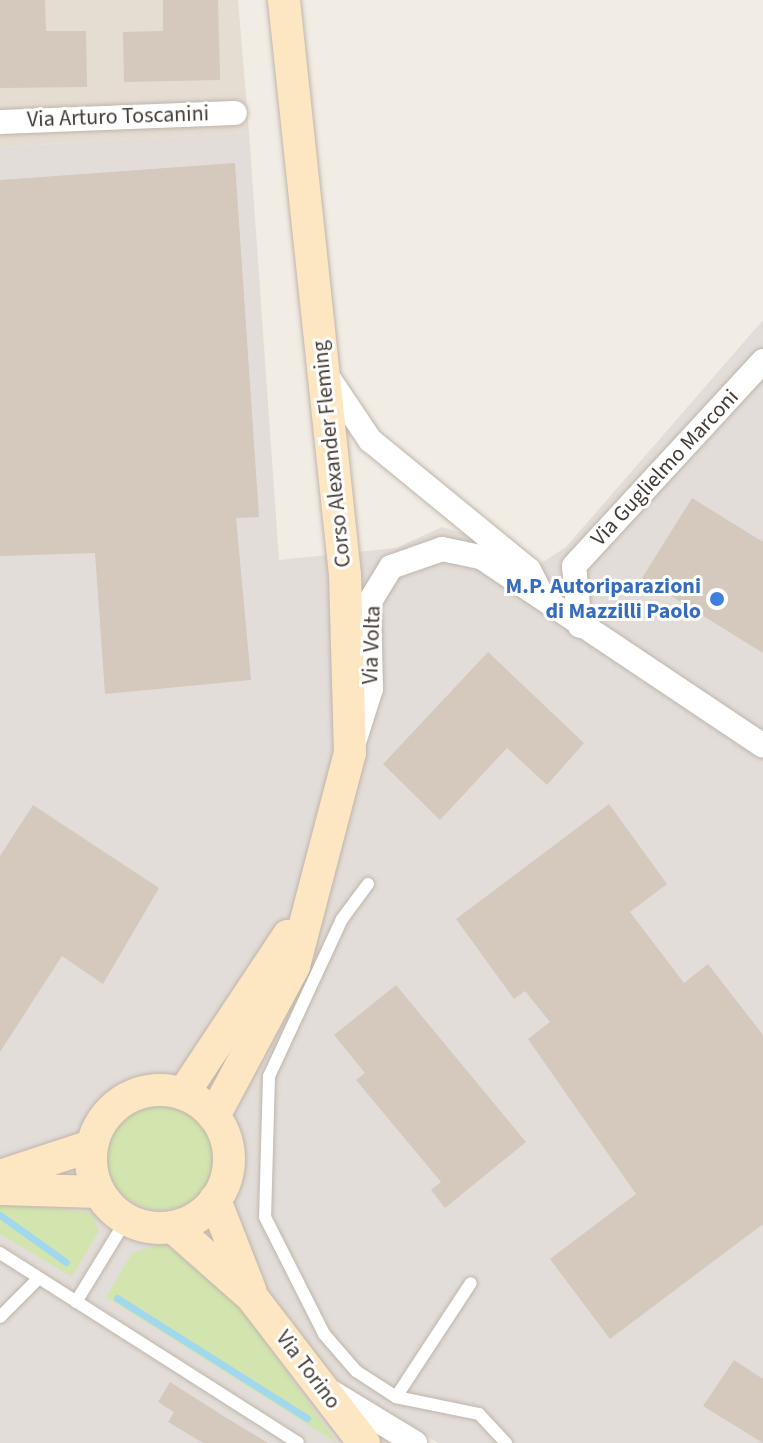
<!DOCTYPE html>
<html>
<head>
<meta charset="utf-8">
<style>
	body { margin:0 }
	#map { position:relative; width:763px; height:1443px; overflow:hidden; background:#f1ece4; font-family:"Source Sans 3",sans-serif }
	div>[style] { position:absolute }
	.residential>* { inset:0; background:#e5ddd2 }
	.industrial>* { inset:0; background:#e3ddd9 }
	.green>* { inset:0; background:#d3e5ae }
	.round { border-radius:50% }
	.stream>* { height:7px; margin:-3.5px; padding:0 3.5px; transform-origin:3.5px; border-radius:3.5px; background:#a1d8ed }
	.building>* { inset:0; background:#d5c8bd }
	.roads { filter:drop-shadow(0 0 2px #bfb5aa) drop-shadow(0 0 2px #bfb5aa) }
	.lane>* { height:12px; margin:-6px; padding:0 6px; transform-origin:6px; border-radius:6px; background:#fff }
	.street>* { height:24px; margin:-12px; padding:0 12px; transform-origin:12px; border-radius:12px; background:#fff }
	.secondary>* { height:32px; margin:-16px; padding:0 16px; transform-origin:16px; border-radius:16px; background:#fde7c3 }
	.secondary>.ring { margin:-16px; padding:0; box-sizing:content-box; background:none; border:32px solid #fde7c3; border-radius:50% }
	.dots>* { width:22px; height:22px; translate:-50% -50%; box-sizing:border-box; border:4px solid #fff; border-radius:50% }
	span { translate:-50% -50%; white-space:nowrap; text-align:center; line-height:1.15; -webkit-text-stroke:6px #fff; paint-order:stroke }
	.street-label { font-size:22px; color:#433b34 }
	.shop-label { font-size:22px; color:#366cbe; font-weight:700 }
	.right { translate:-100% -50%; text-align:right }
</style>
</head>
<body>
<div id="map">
	<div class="residential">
		<i style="clip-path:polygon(0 0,238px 0,249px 132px,0 147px)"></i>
	</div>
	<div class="industrial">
		<i style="clip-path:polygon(249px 132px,279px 560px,396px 548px,442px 527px,492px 542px,532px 569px,566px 547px,763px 320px,763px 1443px,438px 1443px,420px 1432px,408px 1443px,0 1443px,0 147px)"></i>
	</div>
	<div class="green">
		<i class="round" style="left:106px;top:1098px;width:112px;height:112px"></i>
		<i style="clip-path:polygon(0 1203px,92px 1213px,99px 1231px,72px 1277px,0 1234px)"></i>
		<i style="clip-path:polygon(164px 1243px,242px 1309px,337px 1443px,106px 1297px,132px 1253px)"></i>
	</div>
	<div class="stream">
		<i style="left:0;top:1215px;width:81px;rotate:35.5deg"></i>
		<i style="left:117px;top:1298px;width:225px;rotate:32.3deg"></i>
	</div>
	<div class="building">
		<i style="clip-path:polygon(0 0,45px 0,46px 31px,86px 31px,87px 87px,0 88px)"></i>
		<i style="clip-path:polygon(163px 0,218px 0,220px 80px,124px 82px,123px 32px,163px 31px)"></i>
		<i style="clip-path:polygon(235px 163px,259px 517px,236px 518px,251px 680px,105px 694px,95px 553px,0 556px,0 180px)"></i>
		<i style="clip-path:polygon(692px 498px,763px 542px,763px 653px,642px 578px)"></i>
		<i style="clip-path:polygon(488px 652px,584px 743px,547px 785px,507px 748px,440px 820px,383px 764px)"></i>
		<i style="clip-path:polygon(609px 804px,667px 884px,630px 912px,684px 983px,708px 964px,763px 1035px,763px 1224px,610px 1339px,550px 1259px,636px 1194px,528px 1039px,550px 1022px,525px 991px,514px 999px,456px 919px)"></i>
		<i style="clip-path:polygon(33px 805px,159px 888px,103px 984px,62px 956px,0 1052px,0 856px)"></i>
		<i style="clip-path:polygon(396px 985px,526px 1142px,445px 1208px,431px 1190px,441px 1182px,356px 1080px,365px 1073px,334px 1035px)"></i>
		<i style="clip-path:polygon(734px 1360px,763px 1379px,763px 1443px,703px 1406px)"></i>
		<i style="clip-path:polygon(170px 1382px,225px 1417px,268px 1443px,203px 1443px,168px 1422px,174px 1412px,158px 1402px)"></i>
	</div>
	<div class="roads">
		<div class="lane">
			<i style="left:368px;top:884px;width:44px;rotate:126.6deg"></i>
			<i style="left:342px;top:919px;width:173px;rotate:114.9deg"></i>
			<i style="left:269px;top:1076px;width:141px;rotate:91.6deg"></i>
			<i style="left:265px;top:1217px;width:131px;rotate:63.2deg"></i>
			<i style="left:324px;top:1334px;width:49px;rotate:49.1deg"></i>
			<i style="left:356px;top:1371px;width:48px;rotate:33deg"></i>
			<i style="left:396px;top:1397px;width:85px;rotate:11.6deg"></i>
			<i style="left:479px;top:1414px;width:40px;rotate:47deg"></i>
			<i style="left:0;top:1253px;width:353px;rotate:32.5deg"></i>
			<i style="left:76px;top:1302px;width:96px;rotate:-58.6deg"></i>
			<i style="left:0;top:1317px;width:55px;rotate:-45deg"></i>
			<i style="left:396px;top:1397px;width:136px;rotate:-56.7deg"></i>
		</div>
		<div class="street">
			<i style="left:0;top:122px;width:235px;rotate:-2.2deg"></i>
			<i style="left:325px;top:373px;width:81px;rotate:56.1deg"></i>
			<i style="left:370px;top:440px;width:205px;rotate:39.3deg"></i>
			<i style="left:529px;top:570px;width:29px;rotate:63deg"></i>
			<i style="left:580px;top:626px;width:60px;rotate:-95.7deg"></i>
			<i style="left:574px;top:566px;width:279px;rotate:-47.3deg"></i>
			<i style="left:355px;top:739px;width:52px;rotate:-72.3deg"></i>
			<i style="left:371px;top:689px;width:86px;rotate:-91.3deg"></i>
			<i style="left:369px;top:603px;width:42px;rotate:-58.6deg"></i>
			<i style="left:391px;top:567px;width:54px;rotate:-19.4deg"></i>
			<i style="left:442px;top:549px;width:40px;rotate:12deg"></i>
			<i style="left:481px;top:557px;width:339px;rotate:33.8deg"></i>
			<i style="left:328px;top:1390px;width:102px;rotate:31.3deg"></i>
		</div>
		<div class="secondary">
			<i class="ring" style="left:91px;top:1090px;width:106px;height:106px"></i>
			<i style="left:183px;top:1094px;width:190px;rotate:-56.4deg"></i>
			<i style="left:214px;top:1116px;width:170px;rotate:-61.9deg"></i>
			<i style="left:294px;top:966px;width:220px;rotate:-75.3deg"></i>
			<i style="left:350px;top:753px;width:178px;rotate:-91.6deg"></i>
			<i style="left:345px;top:575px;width:578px;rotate:-96.06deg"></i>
			<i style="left:0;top:1176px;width:96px;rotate:-18.2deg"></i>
			<i style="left:0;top:1189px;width:99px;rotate:1.7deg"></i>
			<i style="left:215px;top:1200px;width:97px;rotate:68.7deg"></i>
			<i style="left:173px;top:1227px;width:106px;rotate:41.5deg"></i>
			<i style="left:252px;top:1297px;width:184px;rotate:52.5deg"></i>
		</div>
	</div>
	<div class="dots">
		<i style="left:717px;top:599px;background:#3f7fe0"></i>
	</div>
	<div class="street-label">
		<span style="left:118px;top:117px;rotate:-2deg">Via Arturo Toscanini</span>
		<span style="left:332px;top:454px;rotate:-96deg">Corso Alexander Fleming</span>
		<span style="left:665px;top:468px;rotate:-47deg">Via Guglielmo Marconi</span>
		<span style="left:372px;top:645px;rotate:-88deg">Via Volta</span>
		<span style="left:308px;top:1370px;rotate:53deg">Via Torino</span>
	</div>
	<div class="shop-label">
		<span class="right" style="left:701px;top:599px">M.P. Autoriparazioni<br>di Mazzilli Paolo</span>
	</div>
</div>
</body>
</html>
